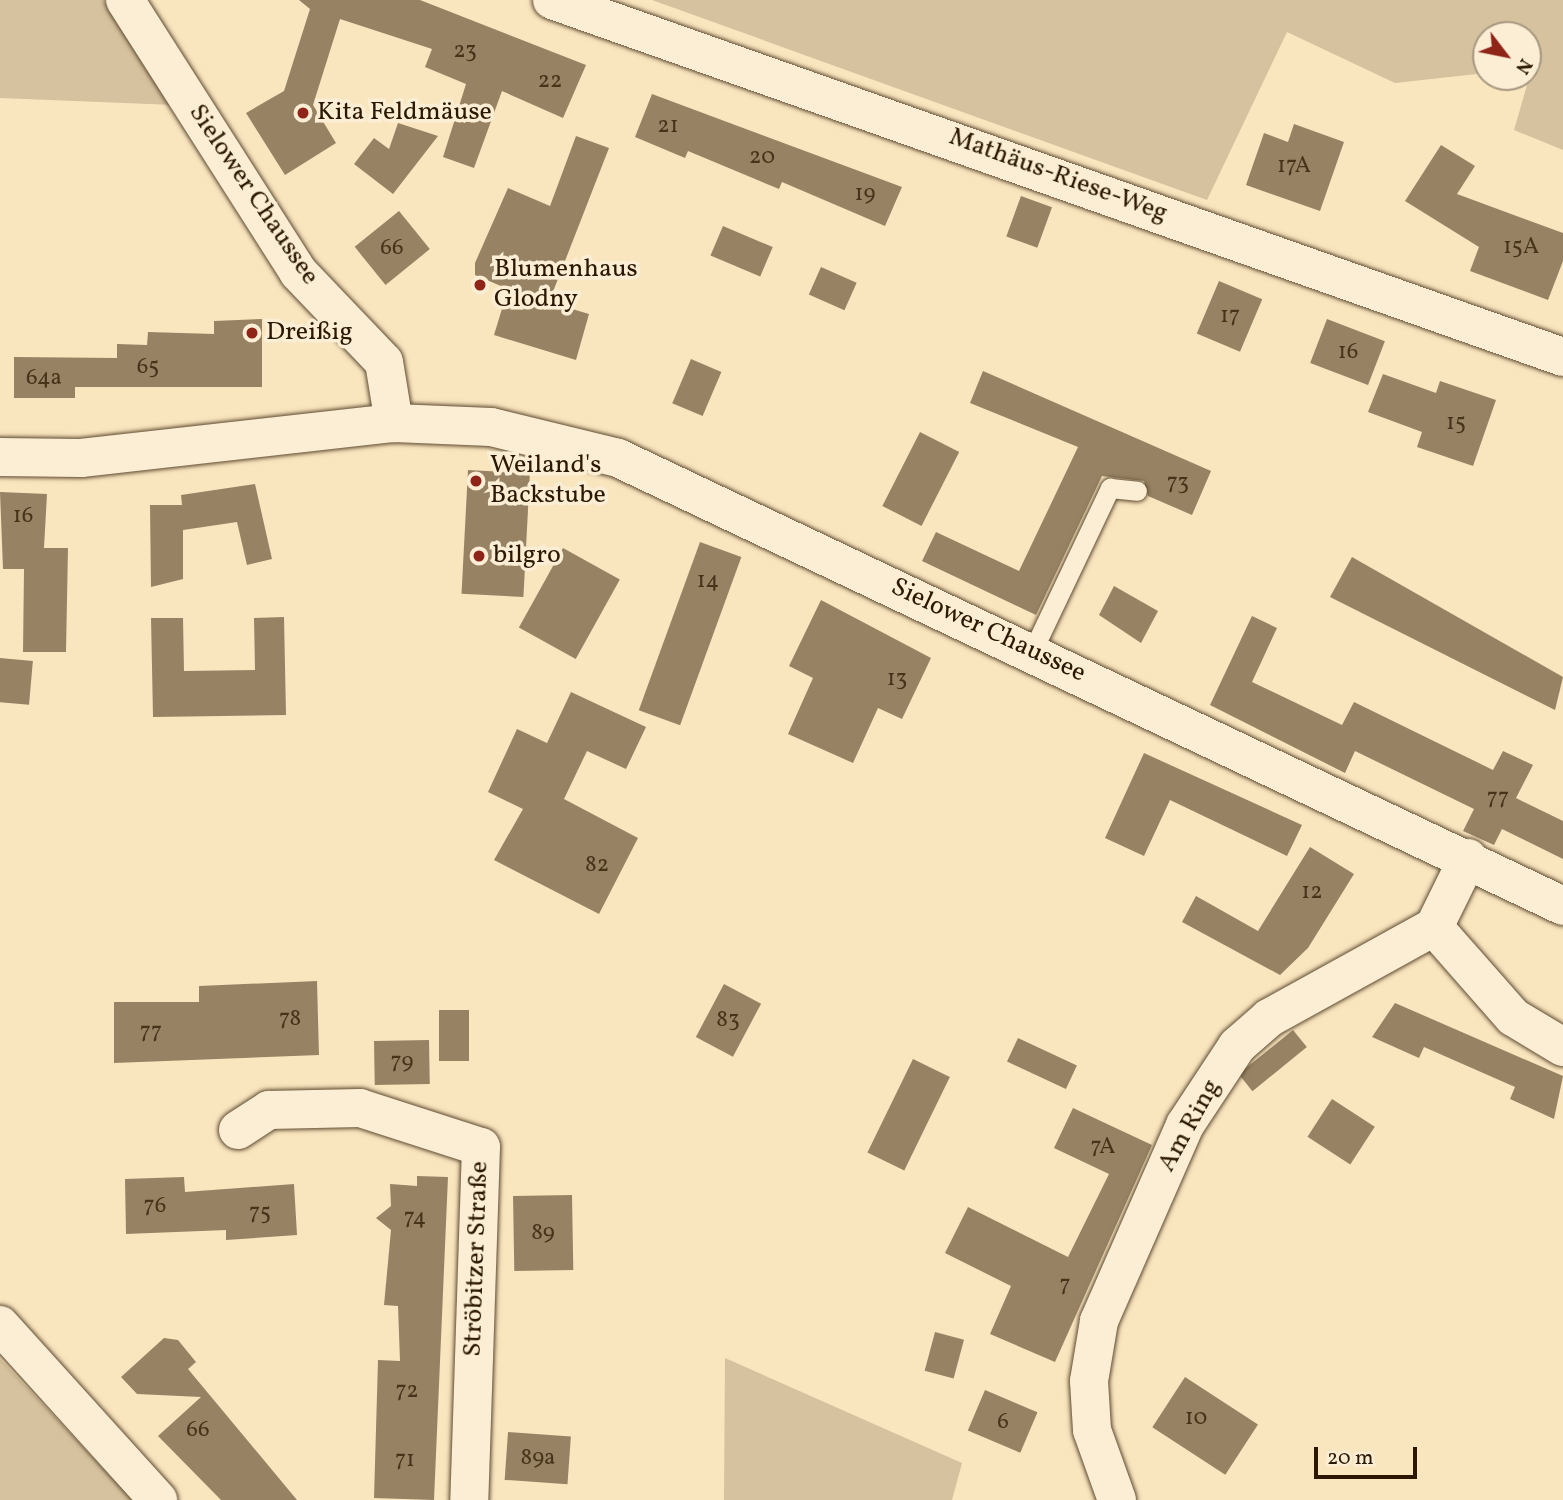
<!DOCTYPE html>
<html>
<head>
<meta charset="utf-8">
<style>
	body { margin:0 }
	#map { position:relative; width:1563px; height:1500px; overflow:hidden; background:#f9e5be; font-family:Vollkorn,serif }
	div>[style] { position:absolute }
	.green>* { inset:0; background:#d6c29e }
	.building>* { inset:0; background:#978364; transform-origin:0 0 }
	.roads { filter:drop-shadow(0 0 2px #5f4b31) drop-shadow(0 0 2px #5f4b31) }
	.lane>* { height:19px; margin:-9.5px; padding:0 9.5px; transform-origin:9.5px; border-radius:9.5px; background:#fbeed5 }
	.street>* { height:38px; margin:-19px; padding:0 19px; transform-origin:19px; border-radius:19px; background:#fbeed5 }
	.secondary>* { height:38px; margin:-19px; padding:0 19px; transform-origin:19px; border-radius:19px; background:#fbeed5 }
	.dots>* { width:19px; height:19px; translate:-50% -50%; box-sizing:border-box; border:4px solid #fbeed5; border-radius:50% }
	span { translate:-50% -50%; white-space:nowrap; text-align:center; line-height:1.15; -webkit-text-stroke:7px #fbeed5; paint-order:stroke }
	.number-label { font-size:23px; color:#47331a }
	.number-label span { -webkit-text-stroke-width:0 }
	.poi-label { font-size:26px; color:#2c1802 }
	.left { translate:0 -50%; text-align:left }
	.street-label { font-size:26px; color:#2c1802 }
	.north { position:absolute; left:1472px; top:21px; width:70px; height:70px; box-sizing:border-box; background:#fbeed5; border:2px solid #a89881; border-radius:50%; rotate:122deg; font-size:19px; font-weight:700; line-height:28px; text-align:center; color:#2c1802 }
	.north::after { content:''; display:block; margin:auto; width:24px; height:32px; background:#8f2418; clip-path:polygon(50% 0,100% 100%,50% 72%,0 100%) }
	.scale { position:absolute; left:1314px; top:1447px; width:103px; height:32px; box-sizing:border-box; border:4px solid #2c1802; border-top:0; padding-left:9px; font-size:21px; line-height:24px; white-space:nowrap; color:#2c1802; -webkit-text-stroke:5px #fbeed5; paint-order:stroke }
</style>
</head>
<body>
<div id="map">
	<div class="green">
		<i style="clip-path:polygon(0 0,103px 0,174px 105px,0 98px)"></i>
		<i style="clip-path:polygon(652px 0,1563px 0,1563px 150px,1514px 130px,1532px 68px,1528px 35px,1486px 35px,1486px 73px,1395px 83px,1287px 32px,1207px 200px)"></i>
		<i style="clip-path:polygon(725px 1358px,962px 1463px,952px 1500px,724px 1500px)"></i>
		<i style="clip-path:polygon(0 1359px,133px 1500px,0 1500px)"></i>
	</div>
	<div class="building">
		<i style="clip-path:polygon(299px 0,420px 0,586px 65px,563px 118px,502px 91px,474px 168px,443px 157px,466px 84px,425px 67px,432px 49px,340px 19px,313px 105px,336px 143px,285px 175px,246px 113px,284px 91px,310px 9px)"></i>
		<i style="clip-path:polygon(652px 94px,902px 187px,885px 226px,782px 182px,779px 189px,688px 151px,685px 158px,635px 137px)"></i>
		<i style="clip-path:polygon(398px 123px,438px 136px,393px 194px,354px 164px,374px 138px,389px 149px)"></i>
		<i style="clip-path:polygon(1294px 124px,1344px 142px,1320px 211px,1246px 185px,1264px 133px,1288px 142px)"></i>
		<i style="clip-path:polygon(576px 136px,609px 148px,549px 302px,589px 314px,576px 360px,494px 335px,508px 289px,475px 275px,475px 263px,508px 188px,550px 206px)"></i>
		<i style="clip-path:polygon(1441px 145px,1475px 166px,1457px 194px,1563px 233px,1563px 261px,1548px 300px,1470px 271px,1479px 247px,1405px 201px)"></i>
		<i style="left:1021px;top:196px;width:33px;height:43px;rotate:20deg"></i>
		<i style="left:399px;top:211px;width:49px;height:57px;rotate:51deg"></i>
		<i style="left:723px;top:226px;width:54px;height:32px;rotate:23deg"></i>
		<i style="left:821px;top:267px;width:39px;height:30px;rotate:24deg"></i>
		<i style="left:1219px;top:281px;width:47px;height:57px;rotate:23deg"></i>
		<i style="clip-path:polygon(262px 319px,262px 387px,75px 387px,75px 398px,14px 398px,14px 357px,117px 358px,117px 344px,147px 345px,148px 332px,214px 334px,214px 321px)"></i>
		<i style="left:1327px;top:319px;width:62px;height:47px;rotate:21deg"></i>
		<i style="left:691px;top:359px;width:33px;height:48px;rotate:23deg"></i>
		<i style="clip-path:polygon(983px 371px,1211px 471px,1192px 515px,1148px 496px,1144px 481px,1102px 476px,1036px 615px,922px 561px,936px 532px,1019px 571px,1078px 447px,970px 403px)"></i>
		<i style="clip-path:polygon(1383px 374px,1436px 393px,1440px 381px,1496px 400px,1473px 466px,1417px 447px,1422px 432px,1368px 412px)"></i>
		<i style="left:920px;top:432px;width:44px;height:83px;rotate:27deg"></i>
		<i style="left:468px;top:470px;width:62px;height:124px;rotate:3deg"></i>
		<i style="clip-path:polygon(255px 484px,272px 559px,247px 565px,237px 522px,183px 530px,183px 579px,151px 587px,150px 505px,182px 505px,181px 495px)"></i>
		<i style="clip-path:polygon(0 492px,47px 494px,44px 548px,68px 548px,66px 652px,23px 652px,24px 569px,3px 569px)"></i>
		<i style="left:700px;top:542px;width:44px;height:179px;rotate:20deg"></i>
		<i style="left:563px;top:548px;width:65px;height:91px;rotate:29deg"></i>
		<i style="clip-path:polygon(1352px 557px,1563px 677px,1555px 710px,1330px 597px)"></i>
		<i style="clip-path:polygon(1114px 586px,1158px 611px,1141px 643px,1099px 615px)"></i>
		<i style="clip-path:polygon(821px 600px,931px 658px,902px 719px,878px 708px,853px 763px,788px 734px,813px 678px,789px 666px)"></i>
		<i style="clip-path:polygon(1252px 616px,1277px 628px,1252px 682px,1342px 725px,1354px 702px,1493px 770px,1503px 751px,1533px 765px,1516px 798px,1563px 821px,1563px 859px,1502px 829px,1494px 845px,1463px 831px,1474px 809px,1355px 751px,1345px 773px,1210px 705px)"></i>
		<i style="clip-path:polygon(284px 617px,286px 715px,153px 717px,151px 618px,183px 618px,184px 671px,255px 670px,254px 618px)"></i>
		<i style="left:0;top:658px;width:33px;height:44px;rotate:5deg"></i>
		<i style="clip-path:polygon(571px 692px,646px 727px,626px 769px,587px 751px,564px 799px,638px 838px,599px 914px,494px 860px,523px 809px,488px 792px,517px 729px,547px 743px)"></i>
		<i style="clip-path:polygon(1144px 753px,1302px 825px,1287px 856px,1170px 800px,1144px 856px,1105px 838px)"></i>
		<i style="clip-path:polygon(1310px 847px,1354px 874px,1308px 948px,1280px 975px,1182px 922px,1196px 896px,1258px 931px)"></i>
		<i style="clip-path:polygon(317px 981px,319px 1055px,114px 1063px,114px 1002px,199px 1002px,199px 986px)"></i>
		<i style="left:724px;top:984px;width:42px;height:60px;rotate:28deg"></i>
		<i style="clip-path:polygon(1395px 1003px,1563px 1076px,1554px 1119px,1510px 1099px,1515px 1087px,1424px 1047px,1419px 1058px,1372px 1037px)"></i>
		<i style="left:439px;top:1010px;width:30px;height:51px"></i>
		<i style="left:1293px;top:1030px;width:22px;height:70px;rotate:51deg"></i>
		<i style="left:1018px;top:1038px;width:65px;height:26px;rotate:25deg"></i>
		<i style="left:429px;top:1040px;width:44px;height:55px;rotate:89deg"></i>
		<i style="left:913px;top:1059px;width:41px;height:104px;rotate:26deg"></i>
		<i style="left:1332px;top:1099px;width:51px;height:45px;rotate:33deg"></i>
		<i style="clip-path:polygon(1073px 1108px,1152px 1145px,1055px 1362px,990px 1334px,1011px 1286px,945px 1253px,968px 1207px,1068px 1257px,1109px 1174px,1054px 1148px)"></i>
		<i style="clip-path:polygon(417px 1176px,448px 1177px,434px 1500px,374px 1498px,378px 1360px,400px 1361px,398px 1306px,384px 1305px,391px 1230px,376px 1218px,391px 1206px,390px 1184px,417px 1186px)"></i>
		<i style="clip-path:polygon(184px 1177px,185px 1192px,294px 1184px,297px 1235px,226px 1240px,226px 1230px,126px 1234px,125px 1179px)"></i>
		<i style="left:572px;top:1195px;width:75px;height:59px;rotate:89deg"></i>
		<i style="left:935px;top:1332px;width:30px;height:40px;rotate:15deg"></i>
		<i style="clip-path:polygon(164px 1338px,178px 1340px,196px 1362px,188px 1369px,297px 1500px,221px 1500px,158px 1436px,201px 1397px,137px 1394px,121px 1377px)"></i>
		<i style="left:1185px;top:1377px;width:87px;height:60px;rotate:33deg"></i>
		<i style="left:985px;top:1390px;width:57px;height:44px;rotate:23deg"></i>
		<i style="left:508px;top:1432px;width:63px;height:48px;rotate:4deg"></i>
	</div>
	<div class="roads">
		<div class="lane">
			<i style="left:1032px;top:652px;width:182px;rotate:-64.6deg"></i>
			<i style="left:1110px;top:488px;width:27px;rotate:6deg"></i>
		</div>
		<div class="street">
			<i style="left:125px;top:0;width:322px;rotate:57.5deg"></i>
			<i style="left:298px;top:272px;width:124px;rotate:46.3deg"></i>
			<i style="left:384px;top:362px;width:62px;rotate:80.7deg"></i>
			<i style="left:552px;top:0;width:1072px;rotate:19.45deg"></i>
			<i style="left:1434px;top:927px;width:120px;rotate:48.7deg"></i>
			<i style="left:1513px;top:1017px;width:58px;rotate:31deg"></i>
			<i style="left:238px;top:1130px;width:37px;rotate:-33deg"></i>
			<i style="left:269px;top:1110px;width:91px;rotate:-1.3deg"></i>
			<i style="left:360px;top:1108px;width:127px;rotate:17.9deg"></i>
			<i style="left:481px;top:1147px;width:353px;rotate:91.9deg"></i>
			<i style="left:0;top:1325px;width:236px;rotate:47.9deg"></i>
			<i style="left:1117px;top:1500px;width:74px;rotate:-109.7deg"></i>
			<i style="left:1092px;top:1430px;width:49px;rotate:-93.5deg"></i>
			<i style="left:1089px;top:1381px;width:61px;rotate:-80.5deg"></i>
			<i style="left:1099px;top:1321px;width:214px;rotate:-66.3deg"></i>
			<i style="left:1185px;top:1125px;width:95px;rotate:-56.6deg"></i>
			<i style="left:1237px;top:1046px;width:43px;rotate:-41.2deg"></i>
			<i style="left:1269px;top:1018px;width:188px;rotate:-28.9deg"></i>
			<i style="left:1434px;top:927px;width:77px;rotate:-63.8deg"></i>
		</div>
		<div class="secondary">
			<i style="left:0;top:457px;width:81px;rotate:0.7deg"></i>
			<i style="left:81px;top:458px;width:315px;rotate:-6.4deg"></i>
			<i style="left:394px;top:423px;width:97px;rotate:2.4deg"></i>
			<i style="left:491px;top:427px;width:131px;rotate:13.7deg"></i>
			<i style="left:618px;top:458px;width:1046px;rotate:25.36deg"></i>
		</div>
	</div>
	<div class="dots">
		<i style="left:303px;top:113px;background:#8f2418"></i>
		<i style="left:480px;top:285px;background:#8f2418"></i>
		<i style="left:252px;top:333px;background:#8f2418"></i>
		<i style="left:476px;top:481px;background:#8f2418"></i>
		<i style="left:479px;top:556px;background:#8f2418"></i>
	</div>
	<div class="number-label">
		<span style="left:465px;top:51px">23</span>
		<span style="left:550px;top:81px">22</span>
		<span style="left:668px;top:126px">21</span>
		<span style="left:762px;top:157px">20</span>
		<span style="left:1294px;top:166px">17A</span>
		<span style="left:865px;top:194px">19</span>
		<span style="left:1521px;top:247px">15A</span>
		<span style="left:392px;top:248px">66</span>
		<span style="left:1230px;top:316px">17</span>
		<span style="left:1348px;top:352px">16</span>
		<span style="left:148px;top:367px">65</span>
		<span style="left:44px;top:378px">64a</span>
		<span style="left:1456px;top:423px">15</span>
		<span style="left:1178px;top:483px">73</span>
		<span style="left:23px;top:516px">16</span>
		<span style="left:708px;top:581px">14</span>
		<span style="left:897px;top:679px">13</span>
		<span style="left:1498px;top:798px">77</span>
		<span style="left:597px;top:865px">82</span>
		<span style="left:1312px;top:892px">12</span>
		<span style="left:290px;top:1019px">78</span>
		<span style="left:728px;top:1020px">83</span>
		<span style="left:151px;top:1032px">77</span>
		<span style="left:402px;top:1062px">79</span>
		<span style="left:1103px;top:1147px">7A</span>
		<span style="left:155px;top:1206px">76</span>
		<span style="left:260px;top:1213px">75</span>
		<span style="left:415px;top:1218px">74</span>
		<span style="left:543px;top:1233px">89</span>
		<span style="left:1065px;top:1285px">7</span>
		<span style="left:407px;top:1391px">72</span>
		<span style="left:1196px;top:1418px">10</span>
		<span style="left:1003px;top:1422px">6</span>
		<span style="left:198px;top:1430px">66</span>
		<span style="left:538px;top:1458px">89a</span>
		<span style="left:405px;top:1460px">71</span>
	</div>
	<div class="poi-label">
		<span class="left" style="left:317px;top:113px">Kita Feldmäuse</span>
		<span class="left" style="left:494px;top:285px">Blumenhaus<br>Glodny</span>
		<span class="left" style="left:266px;top:333px">Dreißig</span>
		<span class="left" style="left:490px;top:481px">Weiland's<br>Backstube</span>
		<span class="left" style="left:493px;top:556px">bilgro</span>
	</div>
	<div class="street-label">
		<span style="left:1058px;top:176px;rotate:20deg">Mathäus-Riese-Weg</span>
		<span style="left:253px;top:195px;rotate:56deg">Sielower Chaussee</span>
		<span style="left:988px;top:631px;rotate:25deg">Sielower Chaussee</span>
		<span style="left:1190px;top:1126px;rotate:-61deg">Am Ring</span>
		<span style="left:477px;top:1259px;rotate:-88deg">Ströbitzer Straße</span>
	</div>
	<div class="north">N</div>
	<div class="scale">20 m</div>
</div>
</body>
</html>
